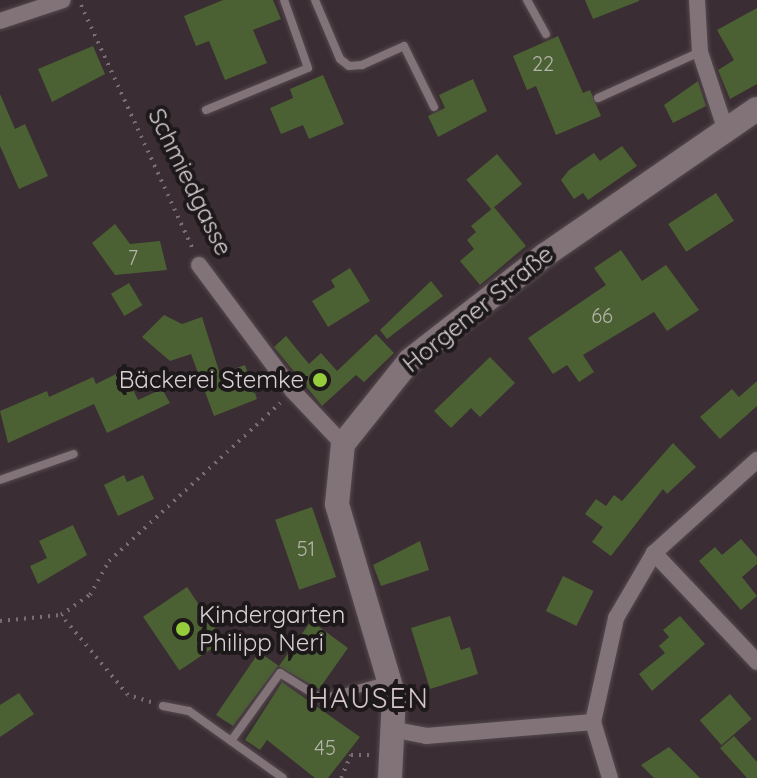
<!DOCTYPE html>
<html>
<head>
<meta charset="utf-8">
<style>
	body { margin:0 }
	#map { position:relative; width:757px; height:778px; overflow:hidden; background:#3a2d33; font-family:Quicksand,sans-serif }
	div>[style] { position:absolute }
	.building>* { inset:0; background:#4c6133; transform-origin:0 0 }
	.path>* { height:4px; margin-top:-2px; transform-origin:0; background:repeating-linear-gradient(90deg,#796e73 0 2px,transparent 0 8px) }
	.roads { filter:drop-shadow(0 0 2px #544a4e) drop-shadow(0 0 2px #544a4e) }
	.lane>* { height:8px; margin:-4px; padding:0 4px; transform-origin:4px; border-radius:4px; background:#827379 }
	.street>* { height:16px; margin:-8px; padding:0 8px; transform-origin:8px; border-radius:8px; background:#827379 }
	.secondary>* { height:24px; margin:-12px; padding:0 12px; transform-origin:12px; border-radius:12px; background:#827379 }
	.dots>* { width:22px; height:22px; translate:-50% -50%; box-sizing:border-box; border:4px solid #1d181a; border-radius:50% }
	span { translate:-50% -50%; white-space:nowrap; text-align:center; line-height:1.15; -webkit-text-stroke:8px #1d181a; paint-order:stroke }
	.number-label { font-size:20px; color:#b5b4ab }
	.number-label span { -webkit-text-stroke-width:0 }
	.street-label { font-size:24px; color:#d8d0d3 }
	.poi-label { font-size:24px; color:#d8d0d3 }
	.right { translate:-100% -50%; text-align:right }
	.left { translate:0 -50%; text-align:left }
	.quarter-label { font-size:28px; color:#d5c5cb; letter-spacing:2px }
</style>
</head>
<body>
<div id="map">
	<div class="building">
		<i style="clip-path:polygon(223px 0,273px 0,281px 19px,253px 30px,267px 63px,225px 80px,209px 41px,196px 46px,184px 16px)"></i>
		<i style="clip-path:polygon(585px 0,639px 0,639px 1px,593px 19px)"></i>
		<i style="clip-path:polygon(757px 8px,757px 84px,730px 99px,718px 70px,734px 60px,717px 30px)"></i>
		<i style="clip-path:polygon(558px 36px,583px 93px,590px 90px,601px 116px,556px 135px,536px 86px,527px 90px,513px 56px)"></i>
		<i style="clip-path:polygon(93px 46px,105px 74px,52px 102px,38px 69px)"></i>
		<i style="clip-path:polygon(323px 75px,344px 124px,309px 139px,303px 125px,281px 134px,270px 108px,293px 98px,290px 89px)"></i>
		<i style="clip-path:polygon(473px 79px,487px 111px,438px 137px,428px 116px,445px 108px,439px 95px)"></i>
		<i style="clip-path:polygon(698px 81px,706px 106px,673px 123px,664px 105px)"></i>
		<i style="clip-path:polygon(0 94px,15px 129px,25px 124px,48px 176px,19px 189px,0 146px)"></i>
		<i style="clip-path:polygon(622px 146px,637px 166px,588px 200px,583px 193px,574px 199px,561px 180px,569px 170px,594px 153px,600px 161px)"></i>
		<i style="left:497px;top:154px;width:39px;height:40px;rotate:50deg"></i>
		<i style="left:716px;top:193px;width:33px;height:57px;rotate:57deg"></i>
		<i style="clip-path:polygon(494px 207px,526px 246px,480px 285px,460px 261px,474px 249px,467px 240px,476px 232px,471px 226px)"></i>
		<i style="clip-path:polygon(115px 224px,130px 244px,160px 241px,167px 270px,115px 275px,92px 243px)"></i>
		<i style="clip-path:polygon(621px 250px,642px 281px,666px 265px,699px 310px,667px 331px,654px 312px,583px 355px,594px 372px,579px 382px,567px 365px,553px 374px,528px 338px,606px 285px,594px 268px)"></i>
		<i style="clip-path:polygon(350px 268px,370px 301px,328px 327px,312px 301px,335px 287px,331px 280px)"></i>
		<i style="clip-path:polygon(431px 281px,443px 296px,387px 339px,380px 330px)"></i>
		<i style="left:129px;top:283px;width:26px;height:21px;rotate:59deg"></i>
		<i style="clip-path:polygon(164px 315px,182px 324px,202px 317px,220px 374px,245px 365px,257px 399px,214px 416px,191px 354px,170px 361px,142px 337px)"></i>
		<i style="clip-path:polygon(376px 334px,394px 353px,364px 382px,356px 375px,322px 406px,274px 347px,286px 336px,309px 364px,321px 353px,337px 371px)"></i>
		<i style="clip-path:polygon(490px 357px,515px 383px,480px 417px,471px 408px,451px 428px,434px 411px)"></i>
		<i style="clip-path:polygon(124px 370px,138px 400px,162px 389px,170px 403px,107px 433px,94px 404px,8px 443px,0 411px,47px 391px,49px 397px,93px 377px,96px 384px)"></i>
		<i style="clip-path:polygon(757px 381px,757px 406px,720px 439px,700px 417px,732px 389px,739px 397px)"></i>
		<i style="clip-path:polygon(673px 443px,696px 467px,667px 494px,663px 489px,611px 556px,592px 542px,603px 527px,585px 514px,596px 499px,606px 506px,614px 495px,622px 501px)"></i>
		<i style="clip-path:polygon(124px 475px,127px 482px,143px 475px,154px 499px,118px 516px,104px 485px)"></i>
		<i style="left:312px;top:507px;width:74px;height:39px;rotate:71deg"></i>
		<i style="clip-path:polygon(73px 525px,87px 555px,38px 584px,30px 566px,47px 558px,39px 541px)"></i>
		<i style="clip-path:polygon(741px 539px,757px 557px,757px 564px,742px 577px,757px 596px,741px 610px,699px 561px,715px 547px,722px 555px)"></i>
		<i style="clip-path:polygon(420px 541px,429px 570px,381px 586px,373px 565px)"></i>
		<i style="left:563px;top:576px;width:34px;height:39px;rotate:26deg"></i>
		<i style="left:187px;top:587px;width:65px;height:53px;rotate:56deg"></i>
		<i style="clip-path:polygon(450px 616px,461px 650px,470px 647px,478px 674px,430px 689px,411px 628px)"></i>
		<i style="clip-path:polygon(680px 616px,705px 644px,652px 691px,639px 674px,665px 653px,659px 646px,669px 637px,663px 630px)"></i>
		<i style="clip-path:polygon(311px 621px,348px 648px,319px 689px,278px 666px,233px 726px,216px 715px,259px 652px,279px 666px)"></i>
		<i style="clip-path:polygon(282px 682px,360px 737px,328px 778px,315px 778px,267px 740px,260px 750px,245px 740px)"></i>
		<i style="clip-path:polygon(19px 693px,34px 714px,0 737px,0 705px)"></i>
		<i style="left:730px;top:694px;width:33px;height:40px;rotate:49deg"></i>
		<i style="clip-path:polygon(734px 736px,757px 762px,757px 778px,747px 778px,720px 748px)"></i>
		<i style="clip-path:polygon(669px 747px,700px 778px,654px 778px,641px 765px)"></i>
	</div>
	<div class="path">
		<i style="left:81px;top:5px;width:267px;rotate:65.4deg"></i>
		<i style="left:0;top:621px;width:61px;rotate:-5.6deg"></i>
		<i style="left:151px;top:702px;width:24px;rotate:-163deg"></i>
		<i style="left:128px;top:695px;width:104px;rotate:-129.9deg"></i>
		<i style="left:61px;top:615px;width:35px;rotate:-35deg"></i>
		<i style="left:90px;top:595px;width:39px;rotate:-61deg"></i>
		<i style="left:109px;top:561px;width:233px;rotate:-42.7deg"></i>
		<i style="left:341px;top:778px;width:25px;rotate:-67deg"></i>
		<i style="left:351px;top:755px;width:20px"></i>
	</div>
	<div class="roads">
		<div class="lane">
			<i style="left:315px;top:0;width:64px;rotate:67deg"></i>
			<i style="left:340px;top:59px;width:11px;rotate:38deg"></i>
			<i style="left:349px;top:66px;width:13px;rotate:-4deg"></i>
			<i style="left:362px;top:65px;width:46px;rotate:-24.3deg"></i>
			<i style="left:404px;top:46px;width:68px;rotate:63.8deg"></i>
			<i style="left:527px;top:0;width:39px;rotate:61deg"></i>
			<i style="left:598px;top:98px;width:112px;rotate:-24.3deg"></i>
			<i style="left:206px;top:110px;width:110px;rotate:-22.4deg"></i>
			<i style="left:308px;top:68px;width:72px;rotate:-109.4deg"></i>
			<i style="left:0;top:480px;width:78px;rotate:-19.4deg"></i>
			<i style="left:163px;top:706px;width:26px;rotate:11deg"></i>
			<i style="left:189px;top:711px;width:115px;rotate:35.5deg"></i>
			<i style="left:231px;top:741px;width:84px;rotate:-54.2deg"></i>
			<i style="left:280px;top:673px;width:49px;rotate:31.8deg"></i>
			<i style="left:322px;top:699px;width:66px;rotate:-15.7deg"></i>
		</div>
		<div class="street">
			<i style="left:697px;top:0;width:52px;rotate:86.7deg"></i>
			<i style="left:700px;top:52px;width:80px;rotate:71.8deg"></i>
			<i style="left:0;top:21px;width:66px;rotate:-18.4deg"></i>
			<i style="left:199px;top:265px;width:157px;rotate:53.3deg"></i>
			<i style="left:293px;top:391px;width:73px;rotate:46.7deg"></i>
			<i style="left:654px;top:553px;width:150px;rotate:46.6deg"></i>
			<i style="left:396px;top:730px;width:31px;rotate:11deg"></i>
			<i style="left:426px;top:736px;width:168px;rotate:-4.8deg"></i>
			<i style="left:610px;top:778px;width:59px;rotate:-106.9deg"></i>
			<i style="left:593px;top:722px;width:107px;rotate:-77.5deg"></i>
			<i style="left:616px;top:618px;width:75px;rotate:-59.7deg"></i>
			<i style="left:654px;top:553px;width:139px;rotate:-42.1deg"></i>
		</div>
		<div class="secondary">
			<i style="left:390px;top:778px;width:81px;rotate:-87.2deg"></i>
			<i style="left:394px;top:697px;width:201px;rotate:-106.5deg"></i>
			<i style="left:337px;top:504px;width:60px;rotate:-84.3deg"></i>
			<i style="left:343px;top:444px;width:107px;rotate:-51.4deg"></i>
			<i style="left:410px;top:360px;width:171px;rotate:-37.9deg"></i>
			<i style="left:545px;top:255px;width:257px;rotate:-34.6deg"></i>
		</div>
	</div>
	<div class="dots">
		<i style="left:320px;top:380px;background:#94cc3b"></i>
		<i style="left:183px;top:629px;background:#94cc3b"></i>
	</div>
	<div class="number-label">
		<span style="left:543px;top:63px">22</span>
		<span style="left:133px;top:257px">7</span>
		<span style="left:602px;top:315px">66</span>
		<span style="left:306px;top:548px">51</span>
		<span style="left:325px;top:747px">45</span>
	</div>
	<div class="street-label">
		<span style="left:190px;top:182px;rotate:64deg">Schmiedgasse</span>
		<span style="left:478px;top:309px;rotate:-39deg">Horgener Straße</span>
	</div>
	<div class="poi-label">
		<span class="right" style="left:304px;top:380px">Bäckerei Stemke</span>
		<span class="left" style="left:199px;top:629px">Kindergarten<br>Philipp Neri</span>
	</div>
	<div class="quarter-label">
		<span style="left:369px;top:698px">HAUSEN</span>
	</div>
</div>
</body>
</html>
